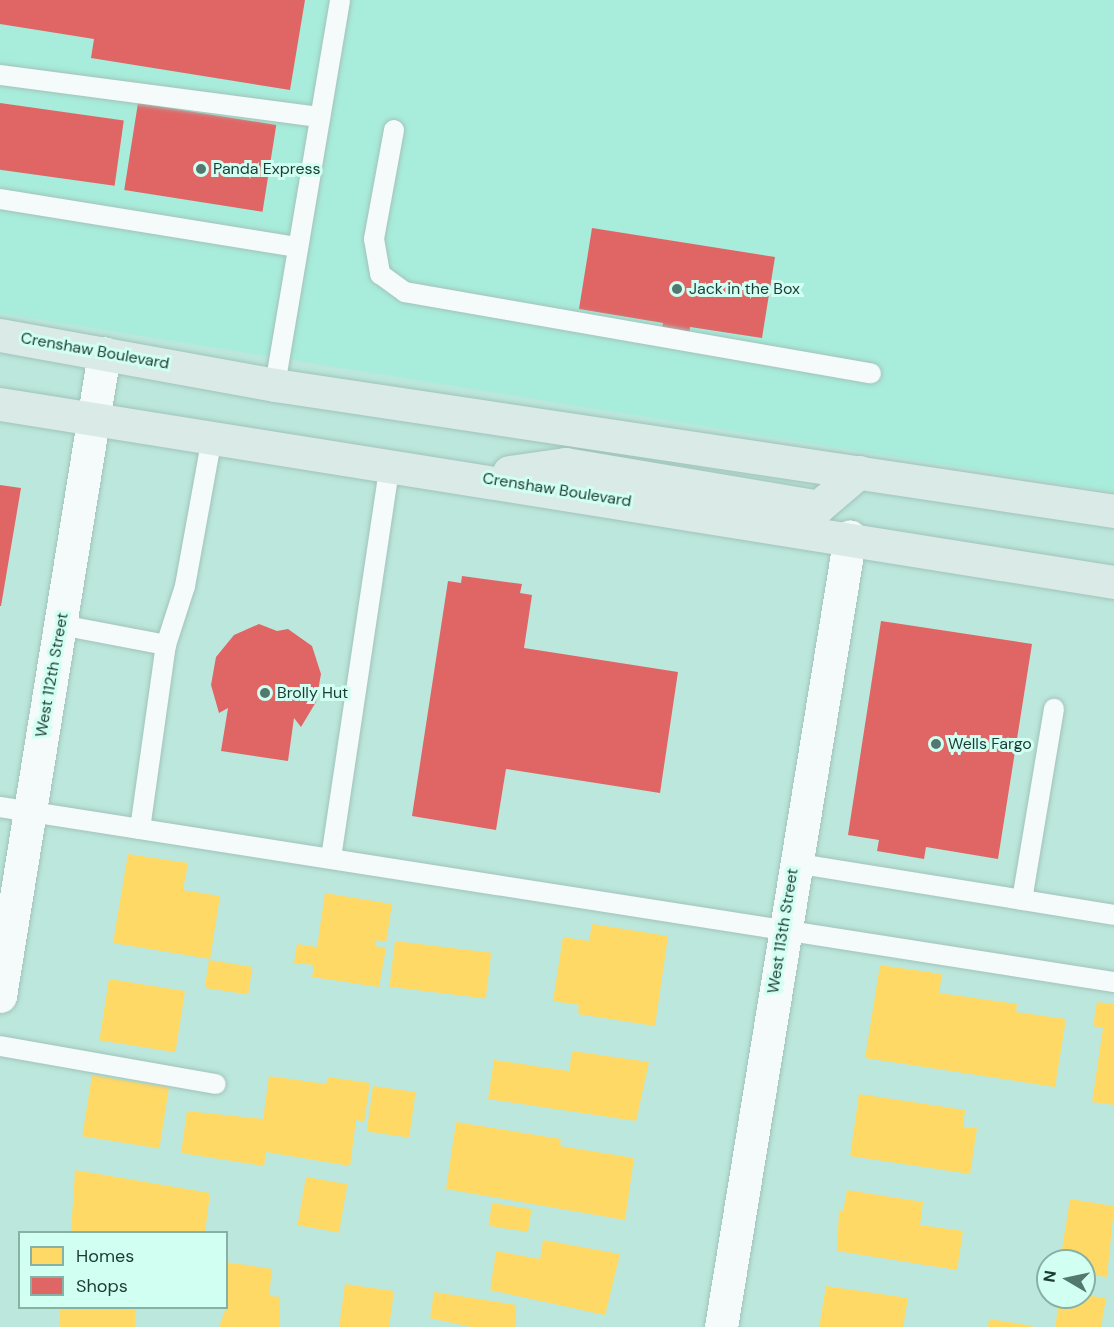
<!DOCTYPE html>
<html>
<head>
<meta charset="utf-8">
<style>
	body { margin:0 }
	#map { position:relative; width:1114px; height:1327px; overflow:hidden; background:#bce7dc; font-family:"DM Sans",sans-serif }
	div>[style] { position:absolute }
	.built>* { inset:0; background:#a8ecdb }
	.homes>* { inset:0; background:#ffd966; transform-origin:0 0 }
	.shops>* { inset:0; background:#e06666; transform-origin:0 0 }
	.roads { filter:drop-shadow(0 0 2px #a1c3ba) drop-shadow(0 0 2px #a1c3ba) }
	.lane>* { height:20px; margin:-10px; padding:0 10px; transform-origin:10px; border-radius:10px; background:#f5fbfa }
	.street>* { height:33px; margin:-16.5px; padding:0 16.5px; transform-origin:16.5px; border-radius:16.5px; background:#f5fbfa }
	.primary>* { height:33px; margin:-16.5px; padding:0 16.5px; transform-origin:16.5px; border-radius:16.5px; background:#daeae6 }
	.dots>* { width:16px; height:16px; translate:-50% -50%; box-sizing:border-box; border:3px solid #d1fff2; border-radius:50% }
	span { translate:-50% -50%; white-space:nowrap; text-align:center; line-height:1.15; -webkit-text-stroke:6px #d1fff2; paint-order:stroke }
	.poi-label { font-size:16px; color:#1b3c34 }
	.left { translate:0 -50%; text-align:left }
	.street-label { font-size:16px; color:#1b3c34 }
	.legend { position:absolute; left:18px; top:1231px; width:210px; height:78px; box-sizing:border-box; background:#d1fff2; border:2px solid #88b1a6; margin:0; padding:8px 10px; list-style:none; font-size:18px; color:#1b3c34 }
	.legend li { display:flex; align-items:center; gap:12px; height:30px }
	.legend b { width:30px; border:2px solid #88b1a6 }
	.north { position:absolute; left:1036px; top:1249px; width:60px; height:60px; box-sizing:border-box; background:#d1fff2; border:2px solid #88b1a6; border-radius:50%; rotate:279deg; font-size:16px; font-weight:700; line-height:24px; text-align:center; color:#1b3c34 }
	.north::after { content:''; display:block; margin:auto; width:21px; height:27px; background:#53786f; clip-path:polygon(50% 0,100% 100%,50% 72%,0 100%) }
</style>
</head>
<body>
<div id="map">
	<div class="built">
		<i style="clip-path:polygon(0 0,1114px 0,1114px 492px,0 313px)"></i>
	</div>
	<div class="homes">
		<i style="clip-path:polygon(128px 854px,188px 863px,183px 890px,220px 896px,210px 959px,113px 943px)"></i>
		<i style="clip-path:polygon(325px 893px,392px 904px,386px 942px,376px 940px,375px 946px,386px 948px,379px 987px,312px 977px,314px 965px,294px 963px,297px 944px,317px 947px)"></i>
		<i style="clip-path:polygon(592px 924px,668px 936px,655px 1026px,578px 1014px,579px 1005px,553px 1001px,563px 937px,589px 941px)"></i>
		<i style="left:395px;top:941px;width:97px;height:46px;rotate:7deg"></i>
		<i style="left:209px;top:960px;width:44px;height:28px;rotate:9deg"></i>
		<i style="clip-path:polygon(880px 965px,942px 974px,939px 993px,1017px 1004px,1016px 1012px,1066px 1019px,1055px 1087px,865px 1058px)"></i>
		<i style="left:109px;top:979px;width:77px;height:62px;rotate:9deg"></i>
		<i style="clip-path:polygon(1097px 1002px,1114px 1004px,1114px 1105px,1092px 1102px,1103px 1028px,1093px 1026px)"></i>
		<i style="clip-path:polygon(572px 1051px,649px 1062px,636px 1121px,488px 1099px,494px 1060px,569px 1071px)"></i>
		<i style="left:92px;top:1075px;width:78px;height:62px;rotate:9deg"></i>
		<i style="clip-path:polygon(269px 1076px,326px 1084px,328px 1077px,370px 1083px,364px 1122px,356px 1120px,350px 1166px,266px 1152px,264px 1166px,181px 1153px,187px 1111px,263px 1119px)"></i>
		<i style="left:373px;top:1086px;width:43px;height:46px;rotate:8deg"></i>
		<i style="clip-path:polygon(859px 1094px,965px 1110px,963px 1127px,977px 1128px,970px 1174px,850px 1156px)"></i>
		<i style="clip-path:polygon(456px 1122px,561px 1139px,560px 1146px,634px 1158px,625px 1220px,446px 1189px)"></i>
		<i style="clip-path:polygon(75px 1170px,210px 1193px,205px 1232px,71px 1232px)"></i>
		<i style="left:306px;top:1177px;width:42px;height:49px;rotate:10deg"></i>
		<i style="clip-path:polygon(847px 1190px,923px 1202px,920px 1225px,963px 1231px,957px 1270px,837px 1251px,839px 1210px,843px 1211px)"></i>
		<i style="clip-path:polygon(1070px 1199px,1114px 1206px,1107px 1277px,1084px 1274px,1084px 1261px,1060px 1261px)"></i>
		<i style="left:492px;top:1203px;width:40px;height:23px;rotate:9deg"></i>
		<i style="clip-path:polygon(543px 1240px,620px 1254px,605px 1315px,490px 1290px,496px 1251px,540px 1259px)"></i>
		<i style="clip-path:polygon(226px 1262px,272px 1269px,269px 1296px,280px 1297px,280px 1327px,219px 1327px,226px 1308px)"></i>
		<i style="clip-path:polygon(345px 1284px,394px 1291px,389px 1327px,339px 1327px)"></i>
		<i style="clip-path:polygon(826px 1286px,908px 1298px,903px 1327px,819px 1327px)"></i>
		<i style="clip-path:polygon(434px 1292px,516px 1305px,516px 1327px,471px 1327px,430px 1318px)"></i>
		<i style="clip-path:polygon(1084px 1295px,1106px 1298px,1101px 1327px,1055px 1327px,1060px 1297px)"></i>
		<i style="left:60px;top:1308px;width:75px;height:19px"></i>
		<i style="clip-path:polygon(989px 1319px,1033px 1326px,1032px 1327px,988px 1327px)"></i>
	</div>
	<div class="shops">
		<i style="clip-path:polygon(0 0,305px 0,290px 90px,91px 58px,94px 39px,0 24px)"></i>
		<i style="left:0;top:103px;width:125px;height:66px;rotate:8deg"></i>
		<i style="left:138px;top:103px;width:140px;height:88px;rotate:9deg"></i>
		<i style="clip-path:polygon(592px 228px,775px 257px,762px 338px,690px 327px,689px 339px,661px 335px,663px 323px,579px 309px)"></i>
		<i style="clip-path:polygon(0 485px,21px 488px,1px 606px,0 606px)"></i>
		<i style="clip-path:polygon(462px 576px,522px 584px,520px 593px,532px 595px,524px 648px,678px 672px,660px 793px,506px 769px,496px 830px,412px 816px,448px 581px,461px 583px)"></i>
		<i style="clip-path:polygon(881px 621px,1032px 644px,998px 859px,926px 847px,924px 859px,877px 851px,879px 840px,848px 835px)"></i>
		<i style="clip-path:polygon(259px 624px,277px 631px,288px 629px,312px 646px,321px 674px,316px 702px,301px 727px,294px 718px,288px 761px,221px 751px,228px 708px,219px 713px,211px 685px,216px 657px,234px 635px)"></i>
	</div>
	<div class="roads">
		<div class="lane">
			<i style="left:0;top:75px;width:323px;rotate:7.5deg"></i>
			<i style="left:394px;top:130px;width:111px;rotate:100.4deg"></i>
			<i style="left:374px;top:239px;width:36px;rotate:80deg"></i>
			<i style="left:380px;top:274px;width:31px;rotate:36deg"></i>
			<i style="left:405px;top:292px;width:473px;rotate:9.9deg"></i>
			<i style="left:0;top:199px;width:302px;rotate:9.2deg"></i>
			<i style="left:275px;top:385px;width:390px;rotate:-80.4deg"></i>
			<i style="left:61px;top:625px;width:107px;rotate:10.8deg"></i>
			<i style="left:0;top:807px;width:1128px;rotate:8.93deg"></i>
			<i style="left:140px;top:829px;width:186px;rotate:-82deg"></i>
			<i style="left:166px;top:645px;width:62px;rotate:-72.1deg"></i>
			<i style="left:185px;top:586px;width:150px;rotate:-79.7deg"></i>
			<i style="left:331px;top:858px;width:397px;rotate:-81.5deg"></i>
			<i style="left:794px;top:863px;width:324px;rotate:9.2deg"></i>
			<i style="left:1022px;top:900px;width:194px;rotate:-80.5deg"></i>
			<i style="left:0;top:1046px;width:219px;rotate:10deg"></i>
		</div>
		<div class="street">
			<i style="left:0;top:996px;width:651px;rotate:-80.81deg"></i>
			<i style="left:721px;top:1327px;width:801px;rotate:-80.74deg"></i>
		</div>
		<div class="primary">
			<i style="left:0;top:335px;width:280px;rotate:10.3deg"></i>
			<i style="left:275px;top:385px;width:848px;rotate:8.54deg"></i>
			<i style="left:0;top:404px;width:1128px;rotate:9.08deg"></i>
			<i style="left:509px;top:472px;width:57px;rotate:-8.1deg"></i>
			<i style="left:565px;top:464px;width:257px;rotate:9.6deg"></i>
			<i style="left:818px;top:507px;width:54px;rotate:-40.5deg"></i>
		</div>
	</div>
	<div class="dots">
		<i style="left:201px;top:169px;background:#53786f"></i>
		<i style="left:677px;top:289px;background:#53786f"></i>
		<i style="left:265px;top:693px;background:#53786f"></i>
		<i style="left:936px;top:744px;background:#53786f"></i>
	</div>
	<div class="poi-label">
		<span class="left" style="left:213px;top:169px">Panda Express</span>
		<span class="left" style="left:689px;top:289px">Jack in the Box</span>
		<span class="left" style="left:277px;top:693px">Brolly Hut</span>
		<span class="left" style="left:948px;top:744px">Wells Fargo</span>
	</div>
	<div class="street-label">
		<span style="left:95px;top:351px;rotate:10deg">Crenshaw Boulevard</span>
		<span style="left:557px;top:490px;rotate:9deg">Crenshaw Boulevard</span>
		<span style="left:52px;top:675px;rotate:-80deg">West 112th Street</span>
		<span style="left:783px;top:931px;rotate:-81deg">West 113th Street</span>
	</div>
	<ul class="legend">
	<li><b style="height:16px;background:#ffd966"></b>Homes</li>
	<li><b style="height:16px;background:#e06666"></b>Shops</li>
	</ul>
	<div class="north">N</div>
</div>
</body>
</html>
